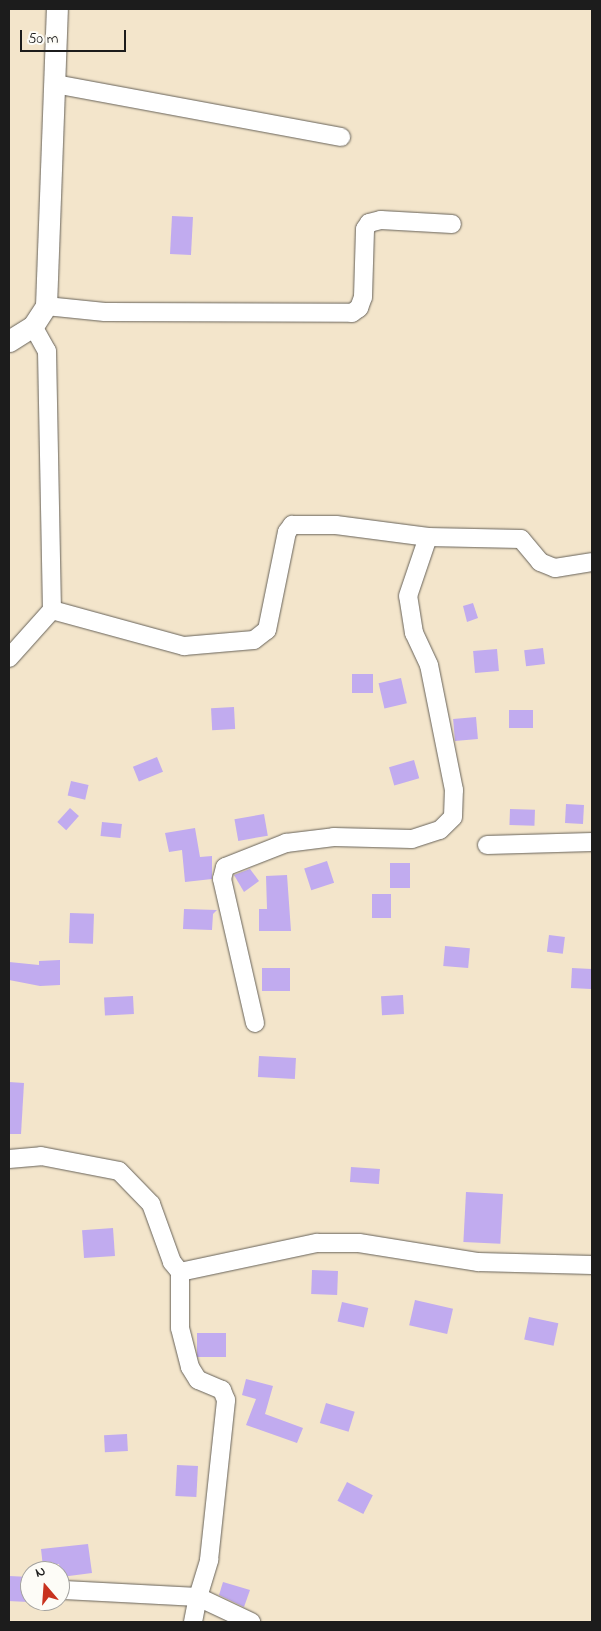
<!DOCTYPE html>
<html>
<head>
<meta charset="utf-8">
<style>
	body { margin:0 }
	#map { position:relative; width:601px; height:1631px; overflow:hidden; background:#f3e5cb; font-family:"Indie Flower",sans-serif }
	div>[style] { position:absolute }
	.building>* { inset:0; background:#c1abef; transform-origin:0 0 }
	.roads { filter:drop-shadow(0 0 1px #676259) drop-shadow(0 0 1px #676259) }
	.minor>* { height:18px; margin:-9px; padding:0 9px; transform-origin:9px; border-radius:9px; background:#fff }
	.tertiary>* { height:21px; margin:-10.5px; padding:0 10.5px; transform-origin:10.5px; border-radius:10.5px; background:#fff }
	span { translate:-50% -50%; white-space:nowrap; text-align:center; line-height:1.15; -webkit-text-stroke:5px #fdfcf7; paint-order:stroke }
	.frame { position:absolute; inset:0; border:10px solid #1c1c1c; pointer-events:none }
	.north { position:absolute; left:20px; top:1561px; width:50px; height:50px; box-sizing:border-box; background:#fdfcf7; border:1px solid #a3a29f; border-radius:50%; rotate:342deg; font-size:14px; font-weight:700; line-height:20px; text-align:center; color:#1c1c1c }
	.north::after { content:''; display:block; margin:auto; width:18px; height:22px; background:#c8321e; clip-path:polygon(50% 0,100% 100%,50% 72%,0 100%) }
	.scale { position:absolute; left:20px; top:30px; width:106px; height:22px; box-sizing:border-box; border:2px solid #1c1c1c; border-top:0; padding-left:6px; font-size:15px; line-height:18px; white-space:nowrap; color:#1c1c1c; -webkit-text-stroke:4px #fdfcf7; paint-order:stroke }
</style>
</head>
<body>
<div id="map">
	<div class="building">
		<i style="left:172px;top:216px;width:21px;height:38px;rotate:3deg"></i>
		<i style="clip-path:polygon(473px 603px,478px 618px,467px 622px,463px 606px)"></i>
		<i style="left:543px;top:648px;width:16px;height:19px;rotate:83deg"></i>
		<i style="left:497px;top:649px;width:22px;height:24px;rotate:85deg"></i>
		<i style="left:373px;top:674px;width:19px;height:21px;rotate:90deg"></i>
		<i style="left:401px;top:678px;width:26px;height:23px;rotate:77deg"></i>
		<i style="left:234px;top:707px;width:22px;height:23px;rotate:87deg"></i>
		<i style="left:533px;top:710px;width:18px;height:24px;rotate:90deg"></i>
		<i style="left:476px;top:717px;width:22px;height:23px;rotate:85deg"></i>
		<i style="left:157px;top:757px;width:16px;height:26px;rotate:68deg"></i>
		<i style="left:414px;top:760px;width:19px;height:26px;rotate:74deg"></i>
		<i style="left:71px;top:781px;width:18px;height:15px;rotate:13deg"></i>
		<i style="left:566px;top:804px;width:18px;height:19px;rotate:3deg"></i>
		<i style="left:70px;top:808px;width:12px;height:19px;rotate:42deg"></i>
		<i style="left:510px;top:809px;width:25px;height:16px;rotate:2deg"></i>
		<i style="left:264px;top:814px;width:22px;height:30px;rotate:80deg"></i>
		<i style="left:102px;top:822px;width:20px;height:14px;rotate:6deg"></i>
		<i style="clip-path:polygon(195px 828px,200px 857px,212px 856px,212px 879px,185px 882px,182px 850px,169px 852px,165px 833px)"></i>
		<i style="left:327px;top:861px;width:23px;height:24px;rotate:72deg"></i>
		<i style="left:390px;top:863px;width:20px;height:25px"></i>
		<i style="clip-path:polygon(250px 869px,259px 881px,244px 892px,234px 875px)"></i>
		<i style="clip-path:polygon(287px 875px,291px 931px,259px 931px,259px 909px,267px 909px,266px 876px)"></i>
		<i style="left:372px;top:894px;width:19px;height:24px"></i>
		<i style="clip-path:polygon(184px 909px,217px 910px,213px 914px,212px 930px,183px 929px)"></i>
		<i style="left:70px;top:913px;width:24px;height:30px;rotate:2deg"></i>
		<i style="left:549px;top:935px;width:16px;height:17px;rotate:7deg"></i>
		<i style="left:445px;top:946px;width:25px;height:20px;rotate:5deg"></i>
		<i style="clip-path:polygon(60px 960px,60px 985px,40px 986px,9px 980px,9px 962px,39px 965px,39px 961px)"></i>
		<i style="left:262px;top:968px;width:28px;height:23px"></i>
		<i style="left:572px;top:968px;width:20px;height:20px;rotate:3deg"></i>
		<i style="left:403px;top:995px;width:19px;height:22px;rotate:87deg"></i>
		<i style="left:133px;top:996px;width:18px;height:29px;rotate:87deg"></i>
		<i style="left:259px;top:1056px;width:37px;height:21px;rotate:3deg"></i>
		<i style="clip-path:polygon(9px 1082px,24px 1083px,21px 1134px,9px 1134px)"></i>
		<i style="left:351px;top:1167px;width:29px;height:15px;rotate:4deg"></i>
		<i style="left:466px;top:1192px;width:37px;height:50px;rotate:3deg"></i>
		<i style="left:113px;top:1228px;width:28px;height:31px;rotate:86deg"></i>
		<i style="left:312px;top:1270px;width:26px;height:24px;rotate:2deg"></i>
		<i style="left:415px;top:1300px;width:39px;height:26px;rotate:13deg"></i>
		<i style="left:342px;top:1302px;width:27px;height:20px;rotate:13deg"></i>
		<i style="left:529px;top:1317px;width:30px;height:23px;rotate:12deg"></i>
		<i style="left:197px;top:1333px;width:29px;height:24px"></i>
		<i style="clip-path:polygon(246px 1379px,273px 1386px,265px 1414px,303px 1428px,297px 1443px,246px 1425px,256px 1399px,242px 1395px)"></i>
		<i style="left:326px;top:1403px;width:30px;height:21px;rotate:17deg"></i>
		<i style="left:127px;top:1434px;width:17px;height:23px;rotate:87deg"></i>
		<i style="left:177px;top:1465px;width:21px;height:31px;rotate:3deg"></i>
		<i style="left:347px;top:1482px;width:29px;height:21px;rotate:27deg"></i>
		<i style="clip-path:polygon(88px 1544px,92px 1573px,61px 1577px,59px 1564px,43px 1567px,41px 1549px)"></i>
		<i style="left:9px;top:1576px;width:21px;height:25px;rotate:3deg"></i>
		<i style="clip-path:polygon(223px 1582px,250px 1590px,244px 1607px,219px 1595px)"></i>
	</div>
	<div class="roads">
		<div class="minor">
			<i style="left:55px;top:84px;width:291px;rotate:10.5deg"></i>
			<i style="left:46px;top:306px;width:59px;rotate:5.8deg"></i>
			<i style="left:105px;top:312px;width:247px;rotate:0.2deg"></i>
			<i style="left:352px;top:313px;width:9px;rotate:-36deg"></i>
			<i style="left:359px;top:308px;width:12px;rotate:-70deg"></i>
			<i style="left:363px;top:297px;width:68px;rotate:-88.3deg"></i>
			<i style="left:365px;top:229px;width:7px;rotate:-56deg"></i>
			<i style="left:369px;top:223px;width:12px;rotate:-14deg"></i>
			<i style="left:381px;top:220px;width:71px;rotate:3.2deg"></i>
			<i style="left:33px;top:326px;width:29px;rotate:61deg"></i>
			<i style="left:47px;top:351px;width:259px;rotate:88.9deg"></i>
			<i style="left:52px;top:610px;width:137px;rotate:15.3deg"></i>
			<i style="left:184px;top:646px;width:70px;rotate:-4.9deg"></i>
			<i style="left:254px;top:640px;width:16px;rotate:-38deg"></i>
			<i style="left:267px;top:630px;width:100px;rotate:-78.5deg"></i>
			<i style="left:287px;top:532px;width:9px;rotate:-54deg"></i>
			<i style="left:292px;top:525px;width:44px"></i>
			<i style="left:336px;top:525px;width:93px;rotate:7.4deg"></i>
			<i style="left:428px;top:537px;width:93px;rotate:1.2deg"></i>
			<i style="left:521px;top:539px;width:30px;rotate:50deg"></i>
			<i style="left:540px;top:562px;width:16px;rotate:22deg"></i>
			<i style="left:555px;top:568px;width:37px;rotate:-9deg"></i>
			<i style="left:9px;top:658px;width:64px;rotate:-48.1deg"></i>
			<i style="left:487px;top:845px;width:105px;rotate:-1.6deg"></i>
			<i style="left:255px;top:1023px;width:148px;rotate:-102.9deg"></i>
			<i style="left:222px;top:879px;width:12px;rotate:-76deg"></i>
			<i style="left:225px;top:867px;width:66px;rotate:-21.5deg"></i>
			<i style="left:286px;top:843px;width:48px;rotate:-7.1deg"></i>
			<i style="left:334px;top:837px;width:78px;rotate:1.5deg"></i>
			<i style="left:412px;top:839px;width:29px;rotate:-18deg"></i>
			<i style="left:440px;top:830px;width:18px;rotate:-45deg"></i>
			<i style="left:453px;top:817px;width:27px;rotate:-88deg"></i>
			<i style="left:454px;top:790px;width:127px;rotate:-101.3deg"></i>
			<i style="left:429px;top:665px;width:35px;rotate:-115deg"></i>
			<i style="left:414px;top:633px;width:37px;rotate:-99deg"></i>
			<i style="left:408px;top:596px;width:62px;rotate:-71.3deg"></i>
			<i style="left:9px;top:1159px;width:32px;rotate:-5deg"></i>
			<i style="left:41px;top:1156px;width:79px;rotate:10.9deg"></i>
			<i style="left:119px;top:1171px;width:46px;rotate:45.9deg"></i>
			<i style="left:151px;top:1204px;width:62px;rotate:70.1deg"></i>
			<i style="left:172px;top:1262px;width:13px;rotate:51deg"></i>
			<i style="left:180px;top:1272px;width:140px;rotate:-12deg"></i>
			<i style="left:317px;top:1243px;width:42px"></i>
			<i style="left:359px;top:1243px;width:121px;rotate:9.1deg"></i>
			<i style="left:478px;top:1262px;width:114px;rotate:1.5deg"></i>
			<i style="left:64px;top:1590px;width:134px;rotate:3deg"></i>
			<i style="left:198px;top:1597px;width:39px;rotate:-73deg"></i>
			<i style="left:209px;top:1560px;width:161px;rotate:-83.9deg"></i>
			<i style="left:226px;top:1400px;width:11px;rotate:-112deg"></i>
			<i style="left:222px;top:1390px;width:26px;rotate:-157deg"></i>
			<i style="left:198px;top:1380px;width:15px;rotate:-122deg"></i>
			<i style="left:190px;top:1367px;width:40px;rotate:-104.4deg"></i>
			<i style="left:180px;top:1328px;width:56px;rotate:-90deg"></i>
			<i style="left:193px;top:1622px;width:25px;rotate:-79deg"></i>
			<i style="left:198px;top:1597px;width:59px;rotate:25.3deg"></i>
		</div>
		<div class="tertiary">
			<i style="left:9px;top:341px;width:28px;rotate:-32deg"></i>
			<i style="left:33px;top:326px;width:24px;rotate:-57deg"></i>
			<i style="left:46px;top:306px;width:297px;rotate:-87.9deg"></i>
		</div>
	</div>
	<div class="frame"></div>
	<div class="north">N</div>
	<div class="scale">50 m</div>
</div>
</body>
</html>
